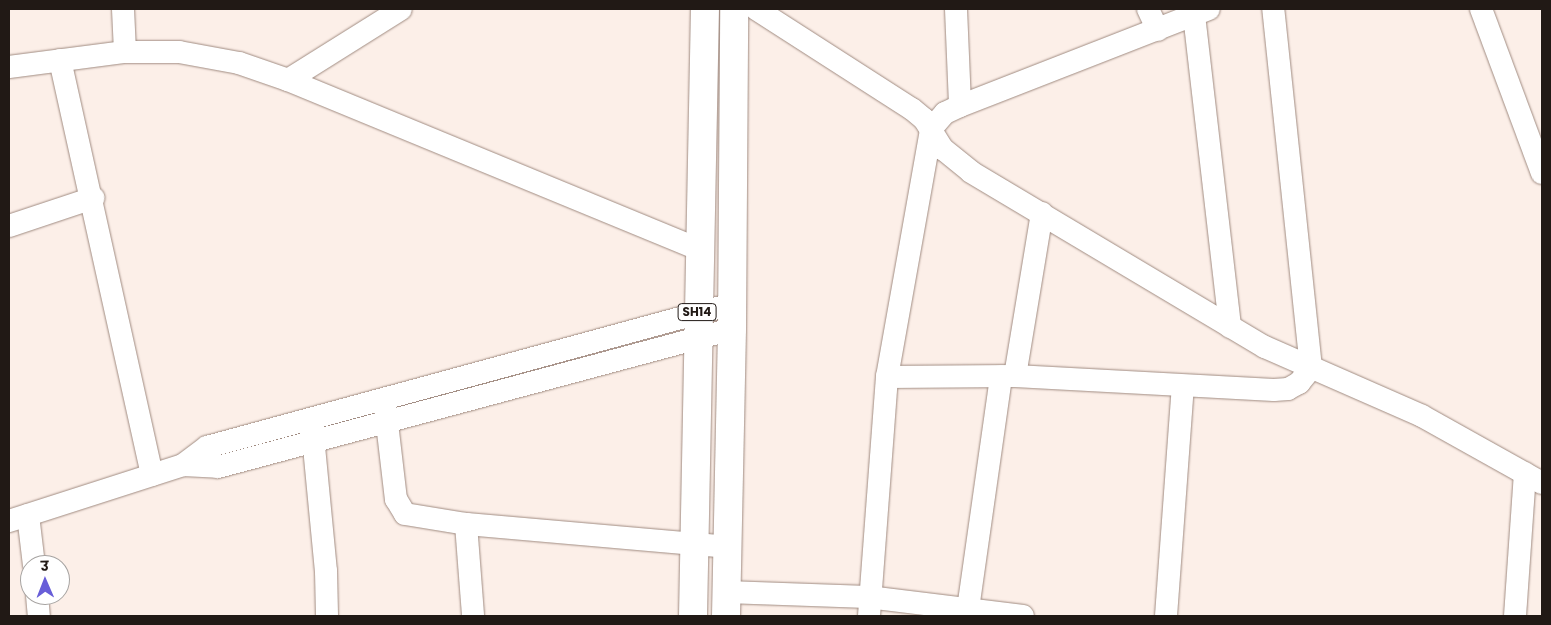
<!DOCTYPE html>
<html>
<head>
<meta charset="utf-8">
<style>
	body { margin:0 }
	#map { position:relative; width:1551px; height:625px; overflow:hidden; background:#fcefe8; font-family:Poppins,"Noto Sans Devanagari",sans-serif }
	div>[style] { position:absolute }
	.roads { filter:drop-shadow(0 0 1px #a08b81) drop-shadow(0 0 1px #a08b81) }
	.minor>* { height:22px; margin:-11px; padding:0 11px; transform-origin:11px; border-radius:11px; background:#fff }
	.major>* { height:28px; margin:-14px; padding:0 14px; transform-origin:14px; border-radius:14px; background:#fff }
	span { translate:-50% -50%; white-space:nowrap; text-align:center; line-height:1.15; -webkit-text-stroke:5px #fff; paint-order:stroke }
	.shield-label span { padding:1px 4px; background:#fff; border:1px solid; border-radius:4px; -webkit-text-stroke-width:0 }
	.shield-label { font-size:12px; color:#211915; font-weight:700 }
	.frame { position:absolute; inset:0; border:10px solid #211915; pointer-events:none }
	.north { position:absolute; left:20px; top:555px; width:50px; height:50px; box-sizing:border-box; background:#fff; border:1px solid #a6a3a1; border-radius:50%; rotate:359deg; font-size:14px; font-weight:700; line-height:20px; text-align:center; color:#211915 }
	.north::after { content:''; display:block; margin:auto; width:18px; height:22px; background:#685ed8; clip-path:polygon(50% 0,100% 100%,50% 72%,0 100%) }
</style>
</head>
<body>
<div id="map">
	<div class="roads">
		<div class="minor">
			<i style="left:123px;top:9px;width:43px;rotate:87.3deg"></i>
			<i style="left:756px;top:9px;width:185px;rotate:32.7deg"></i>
			<i style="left:912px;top:109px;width:16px;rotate:40deg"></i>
			<i style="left:924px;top:119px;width:36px;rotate:58deg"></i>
			<i style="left:943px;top:149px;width:36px;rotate:39deg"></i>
			<i style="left:971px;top:172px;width:342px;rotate:30.8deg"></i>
			<i style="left:1265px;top:347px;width:171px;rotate:23.7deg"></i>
			<i style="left:1422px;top:416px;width:137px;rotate:29.2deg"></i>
			<i style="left:956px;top:9px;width:97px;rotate:87.6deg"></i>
			<i style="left:1148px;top:9px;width:23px;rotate:65deg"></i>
			<i style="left:1481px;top:9px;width:175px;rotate:69.6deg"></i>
			<i style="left:1194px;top:15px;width:314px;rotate:83.4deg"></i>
			<i style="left:60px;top:60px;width:425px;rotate:77.5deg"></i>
			<i style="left:9px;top:67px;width:117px;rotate:-7.4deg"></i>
			<i style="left:125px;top:52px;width:54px"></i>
			<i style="left:179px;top:52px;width:61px;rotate:10.4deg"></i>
			<i style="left:239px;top:63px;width:52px;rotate:19.1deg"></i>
			<i style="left:288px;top:80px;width:446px;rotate:22.4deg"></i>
			<i style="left:288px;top:80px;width:133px;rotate:-32.1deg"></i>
			<i style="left:9px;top:226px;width:89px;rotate:-18.4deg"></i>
			<i style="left:1015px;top:376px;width:165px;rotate:-80.6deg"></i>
			<i style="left:887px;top:377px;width:128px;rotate:-0.4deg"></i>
			<i style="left:1015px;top:376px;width:259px;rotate:3.1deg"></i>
			<i style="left:1274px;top:390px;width:14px;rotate:-4deg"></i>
			<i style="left:1288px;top:389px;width:13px;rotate:-29deg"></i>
			<i style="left:1299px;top:383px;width:19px;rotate:-51deg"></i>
			<i style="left:1311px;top:368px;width:361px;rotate:-96deg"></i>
			<i style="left:385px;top:406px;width:94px;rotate:83.3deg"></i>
			<i style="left:396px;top:499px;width:17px;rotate:59deg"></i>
			<i style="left:405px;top:514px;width:62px;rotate:9.3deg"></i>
			<i style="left:466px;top:524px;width:262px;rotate:5deg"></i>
			<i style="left:312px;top:426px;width:146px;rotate:84.5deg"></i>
			<i style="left:326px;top:571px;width:45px;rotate:88.7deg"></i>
			<i style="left:183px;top:465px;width:30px;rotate:-37deg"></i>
			<i style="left:207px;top:447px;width:544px;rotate:-15.24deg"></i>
			<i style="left:28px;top:515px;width:50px;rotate:83.2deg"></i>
			<i style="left:9px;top:521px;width:183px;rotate:-17.8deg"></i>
			<i style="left:183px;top:465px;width:35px;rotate:3deg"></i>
			<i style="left:218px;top:467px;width:532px;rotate:-15.03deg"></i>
			<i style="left:466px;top:524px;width:92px;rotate:85.6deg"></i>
			<i style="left:726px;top:592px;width:142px;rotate:2deg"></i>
			<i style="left:868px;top:597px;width:156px;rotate:7deg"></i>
			<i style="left:37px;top:595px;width:21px;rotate:85deg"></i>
			<i style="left:968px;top:609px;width:235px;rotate:-81.9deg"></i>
			<i style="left:869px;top:616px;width:240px;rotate:-85.7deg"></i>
			<i style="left:887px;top:377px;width:252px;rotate:-79.9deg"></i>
			<i style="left:931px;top:129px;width:21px;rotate:-49deg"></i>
			<i style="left:945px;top:113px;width:17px;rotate:-25deg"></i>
			<i style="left:960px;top:106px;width:267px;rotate:-21.3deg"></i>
			<i style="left:1166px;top:616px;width:230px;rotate:-85.8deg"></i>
			<i style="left:1515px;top:616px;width:143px;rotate:-86deg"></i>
		</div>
		<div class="major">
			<i style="left:693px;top:616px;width:607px;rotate:-88.87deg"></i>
			<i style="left:726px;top:616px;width:287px;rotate:-88.8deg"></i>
			<i style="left:732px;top:329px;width:320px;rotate:-89.6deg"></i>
		</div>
	</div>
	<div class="shield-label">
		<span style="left:697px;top:312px">SH14</span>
	</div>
	<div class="frame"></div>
	<div class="north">उ</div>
</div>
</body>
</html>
